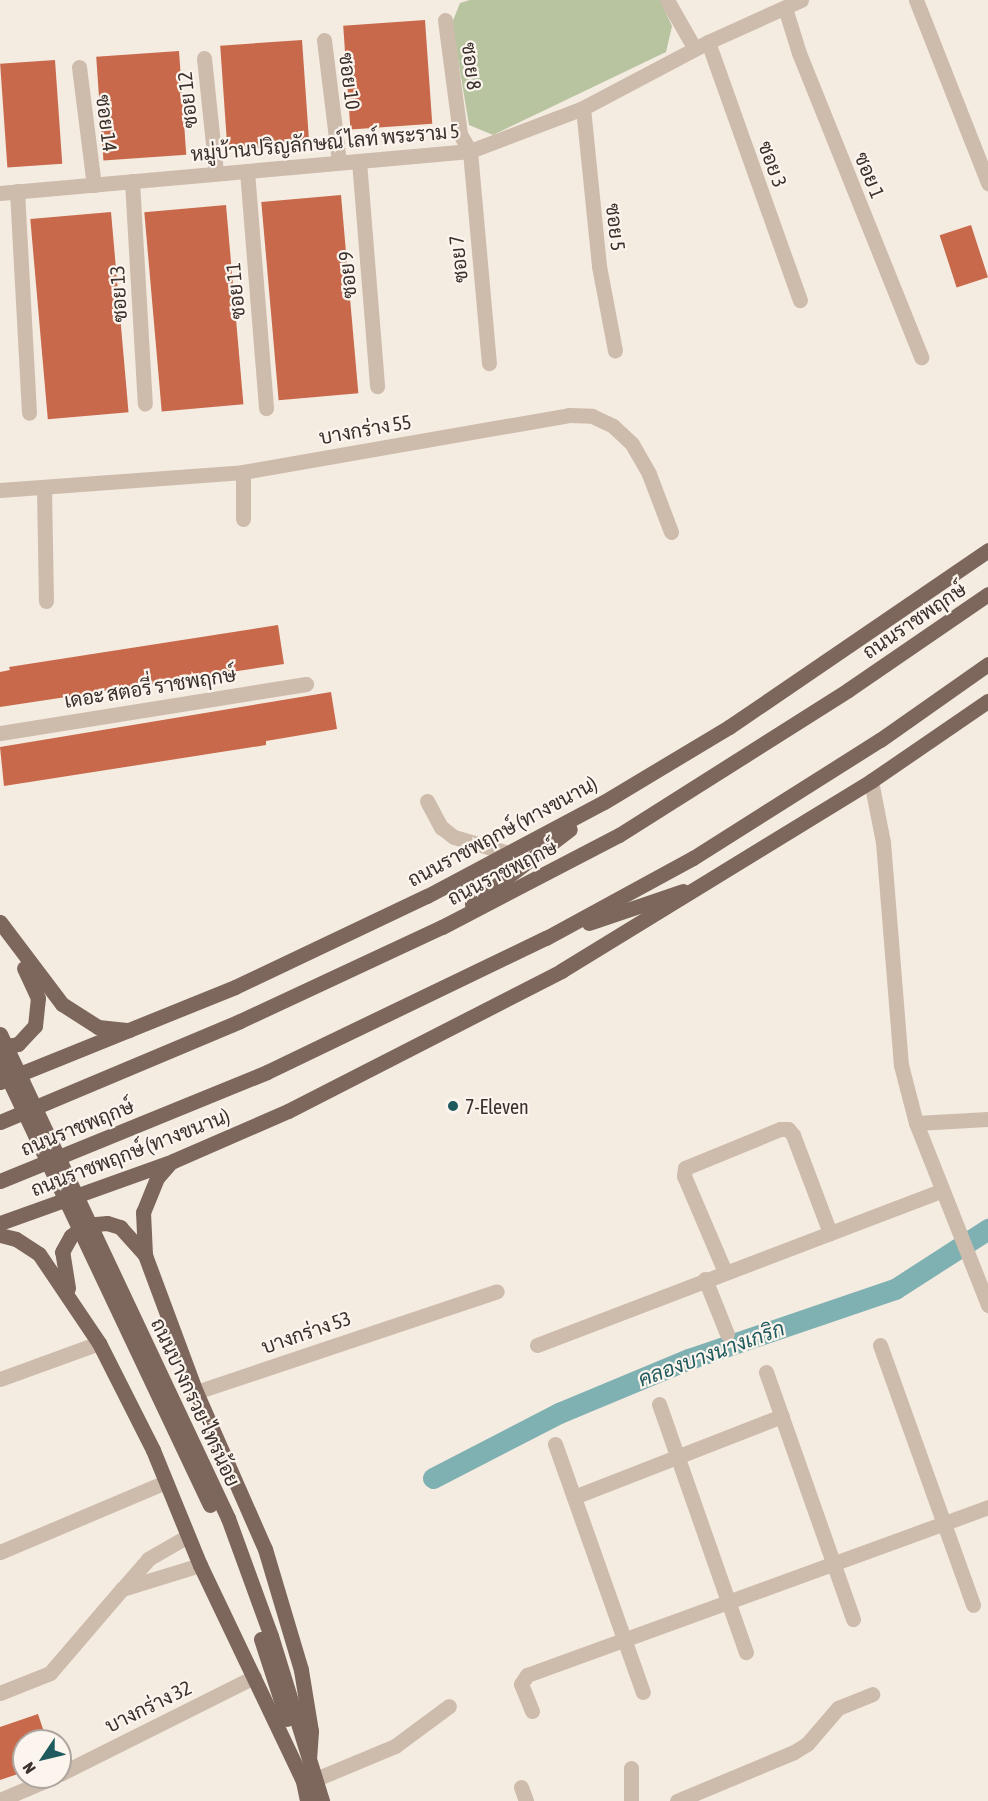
<!DOCTYPE html>
<html>
<head>
<meta charset="utf-8">
<style>
	body { margin:0 }
	#map { position:relative; width:988px; height:1801px; overflow:hidden; background:#f4ebe1; font-family:"Asap Condensed",Sarabun,sans-serif }
	div>[style] { position:absolute }
	.green>* { inset:0; background:#b8c4a0 }
	.canal>* { height:21px; margin:-10.5px; padding:0 10.5px; transform-origin:10.5px; border-radius:10.5px; background:#7fb0b2 }
	.building>* { inset:0; background:#c8694b; transform-origin:0 0 }
	.minor>* { height:15px; margin:-7.5px; padding:0 7.5px; transform-origin:7.5px; border-radius:7.5px; background:#cdbbac }
	.major>* { height:15px; margin:-7.5px; padding:0 7.5px; transform-origin:7.5px; border-radius:7.5px; background:#7d675c }
	.major-bridge>* { height:15px; margin:-7.5px; padding:0 7.5px; transform-origin:7.5px; border-radius:7.5px; background:#7d675c }
	.dots>* { width:16px; height:16px; translate:-50% -50%; box-sizing:border-box; border:3px solid #fbf5ee; border-radius:50% }
	span { translate:-50% -50%; white-space:nowrap; text-align:center; line-height:1.15; -webkit-text-stroke:4.5px #fbf5ee; paint-order:stroke }
	.street-label { font-size:20px; color:#3b302b }
	.poi-label { font-size:20px; color:#3b302b }
	.left { translate:0 -50%; text-align:left }
	.water-label { font-size:21px; color:#1f5a5e; font-style:italic }
	.north { position:absolute; left:12px; top:1729px; width:60px; height:60px; box-sizing:border-box; background:#fbf5ee; border:2px solid #aea6a0; border-radius:50%; rotate:235deg; font-size:16px; font-weight:700; line-height:24px; text-align:center; color:#3b302b }
	.north::after { content:''; display:block; margin:auto; width:21px; height:27px; background:#1f5a5e; clip-path:polygon(50% 0,100% 100%,50% 72%,0 100%) }
</style>
</head>
<body>
<div id="map">
	<div class="green">
		<i style="clip-path:polygon(470px 0,660px 0,672px 26px,666px 52px,493px 135px,469px 125px,452px 23px,460px 3px)"></i>
	</div>
	<div class="canal">
		<i style="left:433px;top:1478px;width:142px;rotate:-27.3deg"></i>
		<i style="left:559px;top:1413px;width:141px;rotate:-22.6deg"></i>
		<i style="left:689px;top:1359px;width:218px;rotate:-18.8deg"></i>
		<i style="left:895px;top:1289px;width:111px;rotate:-32.8deg"></i>
	</div>
	<div class="building">
		<i style="left:425px;top:20px;width:104px;height:82px;rotate:86deg"></i>
		<i style="left:302px;top:40px;width:105px;height:82px;rotate:86deg"></i>
		<i style="left:179px;top:51px;width:104px;height:83px;rotate:86deg"></i>
		<i style="left:55px;top:60px;width:104px;height:55px;rotate:86deg"></i>
		<i style="left:341px;top:195px;width:199px;height:80px;rotate:85deg"></i>
		<i style="left:226px;top:205px;width:200px;height:82px;rotate:85deg"></i>
		<i style="left:111px;top:212px;width:201px;height:81px;rotate:85deg"></i>
		<i style="left:971px;top:225px;width:55px;height:33px;rotate:72deg"></i>
		<i style="clip-path:polygon(278px 625px,284px 664px,0 707px,0 672px,10px 670px,9px 667px)"></i>
		<i style="clip-path:polygon(331px 692px,337px 729px,266px 741px,266px 745px,4px 786px,0 747px)"></i>
		<i style="clip-path:polygon(38px 1714px,47px 1741px,24px 1741px,24px 1772px,0 1780px,0 1727px)"></i>
	</div>
	<div class="minor">
		<i style="left:667px;top:0;width:56px;rotate:60.3deg"></i>
		<i style="left:916px;top:0;width:197px;rotate:68.5deg"></i>
		<i style="left:785px;top:8px;width:47px;rotate:72.7deg"></i>
		<i style="left:799px;top:53px;width:328px;rotate:68.1deg"></i>
		<i style="left:445px;top:20px;width:115px;rotate:82.5deg"></i>
		<i style="left:460px;top:134px;width:20px;rotate:60deg"></i>
		<i style="left:470px;top:151px;width:213px;rotate:84.9deg"></i>
		<i style="left:324px;top:40px;width:123px;rotate:83deg"></i>
		<i style="left:708px;top:42px;width:274px;rotate:70.4deg"></i>
		<i style="left:204px;top:58px;width:116px;rotate:84deg"></i>
		<i style="left:79px;top:67px;width:119px;rotate:82.8deg"></i>
		<i style="left:583px;top:108px;width:159px;rotate:84.2deg"></i>
		<i style="left:599px;top:266px;width:86px;rotate:79.3deg"></i>
		<i style="left:359px;top:161px;width:226px;rotate:85.4deg"></i>
		<i style="left:247px;top:171px;width:238px;rotate:85.4deg"></i>
		<i style="left:132px;top:181px;width:223px;rotate:86.7deg"></i>
		<i style="left:17px;top:191px;width:222px;rotate:86.9deg"></i>
		<i style="left:0;top:193px;width:472px;rotate:-5.1deg"></i>
		<i style="left:470px;top:151px;width:121px;rotate:-20.8deg"></i>
		<i style="left:583px;top:108px;width:141px;rotate:-27.8deg"></i>
		<i style="left:708px;top:42px;width:102px;rotate:-24.3deg"></i>
		<i style="left:44px;top:488px;width:113px;rotate:89deg"></i>
		<i style="left:0;top:490px;width:244px;rotate:-4.2deg"></i>
		<i style="left:243px;top:472px;width:331px;rotate:-9.9deg"></i>
		<i style="left:569px;top:415px;width:23px;rotate:2deg"></i>
		<i style="left:592px;top:416px;width:23px;rotate:25deg"></i>
		<i style="left:613px;top:426px;width:26px;rotate:43deg"></i>
		<i style="left:632px;top:444px;width:34px;rotate:60deg"></i>
		<i style="left:649px;top:474px;width:62px;rotate:69.2deg"></i>
		<i style="left:243px;top:519px;width:47px;rotate:-90deg"></i>
		<i style="left:0;top:733px;width:310px;rotate:-9.1deg"></i>
		<i style="left:871px;top:781px;width:62px;rotate:78.9deg"></i>
		<i style="left:883px;top:842px;width:224px;rotate:85.4deg"></i>
		<i style="left:901px;top:1065px;width:60px;rotate:75.5deg"></i>
		<i style="left:916px;top:1123px;width:196px;rotate:68.4deg"></i>
		<i style="left:427px;top:801px;width:30px;rotate:62deg"></i>
		<i style="left:441px;top:827px;width:16px;rotate:38deg"></i>
		<i style="left:454px;top:837px;width:56px;rotate:16.5deg"></i>
		<i style="left:916px;top:1123px;width:72px;rotate:-3.2deg"></i>
		<i style="left:725px;top:1272px;width:104px;rotate:-113.1deg"></i>
		<i style="left:684px;top:1176px;width:8px;rotate:-83deg"></i>
		<i style="left:685px;top:1168px;width:103px;rotate:-22.3deg"></i>
		<i style="left:780px;top:1129px;width:8px"></i>
		<i style="left:788px;top:1129px;width:8px;rotate:50deg"></i>
		<i style="left:793px;top:1135px;width:105px;rotate:69.3deg"></i>
		<i style="left:705px;top:1279px;width:59px;rotate:68.2deg"></i>
		<i style="left:537px;top:1345px;width:432px;rotate:-20.9deg"></i>
		<i style="left:880px;top:1345px;width:276px;rotate:70.3deg"></i>
		<i style="left:766px;top:1372px;width:262px;rotate:70.6deg"></i>
		<i style="left:0;top:1379px;width:105px;rotate:-20deg"></i>
		<i style="left:196px;top:1392px;width:317px;rotate:-18.5deg"></i>
		<i style="left:659px;top:1404px;width:263px;rotate:70.7deg"></i>
		<i style="left:555px;top:1444px;width:263px;rotate:70.5deg"></i>
		<i style="left:574px;top:1497px;width:223px;rotate:-21.3deg"></i>
		<i style="left:0;top:1552px;width:180px;rotate:-22.9deg"></i>
		<i style="left:124px;top:1587px;width:37px;rotate:-49deg"></i>
		<i style="left:148px;top:1559px;width:46px;rotate:-29.9deg"></i>
		<i style="left:0;top:1693px;width:54px;rotate:-21.8deg"></i>
		<i style="left:50px;top:1673px;width:111px;rotate:-49.4deg"></i>
		<i style="left:122px;top:1589px;width:82px;rotate:-17.1deg"></i>
		<i style="left:532px;top:1711px;width:29px;rotate:-112deg"></i>
		<i style="left:521px;top:1684px;width:11px;rotate:-56deg"></i>
		<i style="left:527px;top:1675px;width:491px;rotate:-20deg"></i>
		<i style="left:631px;top:1768px;width:33px;rotate:90deg"></i>
		<i style="left:60px;top:1774px;width:217px;rotate:-26.6deg"></i>
		<i style="left:316px;top:1779px;width:86px;rotate:-22.7deg"></i>
		<i style="left:395px;top:1746px;width:67px;rotate:-36.5deg"></i>
		<i style="left:521px;top:1787px;width:15px;rotate:70deg"></i>
		<i style="left:0;top:1800px;width:59px;rotate:-23.1deg"></i>
		<i style="left:677px;top:1801px;width:127px;rotate:-22.7deg"></i>
		<i style="left:794px;top:1752px;width:15px;rotate:-32deg"></i>
		<i style="left:807px;top:1744px;width:48px;rotate:-49.3deg"></i>
		<i style="left:838px;top:1708px;width:37px;rotate:-22deg"></i>
	</div>
	<div class="major">
		<i style="left:472px;top:904px;width:123px;rotate:-37.4deg"></i>
		<i style="left:0;top:922px;width:103px;rotate:52.9deg"></i>
		<i style="left:62px;top:1004px;width:43px;rotate:32.6deg"></i>
		<i style="left:98px;top:1027px;width:31px;rotate:6deg"></i>
		<i style="left:589px;top:923px;width:99px;rotate:-18.8deg"></i>
		<i style="left:0;top:1047px;width:18px;rotate:-9deg"></i>
		<i style="left:18px;top:1044px;width:25px;rotate:-47deg"></i>
		<i style="left:35px;top:1026px;width:28px;rotate:-84deg"></i>
		<i style="left:38px;top:998px;width:33px;rotate:-115deg"></i>
		<i style="left:0;top:1082px;width:253px;rotate:-22deg"></i>
		<i style="left:235px;top:987px;width:212px;rotate:-25.4deg"></i>
		<i style="left:427px;top:896px;width:200px;rotate:-28deg"></i>
		<i style="left:604px;top:802px;width:146px;rotate:-31deg"></i>
		<i style="left:729px;top:727px;width:314px;rotate:-34.3deg"></i>
		<i style="left:0;top:1122px;width:260px;rotate:-22.8deg"></i>
		<i style="left:240px;top:1021px;width:223px;rotate:-25deg"></i>
		<i style="left:442px;top:927px;width:199px;rotate:-27.5deg"></i>
		<i style="left:619px;top:835px;width:271px;rotate:-32.3deg"></i>
		<i style="left:848px;top:690px;width:170px;rotate:-34.4deg"></i>
		<i style="left:170px;top:1163px;width:20px;rotate:131deg"></i>
		<i style="left:157px;top:1178px;width:37px;rotate:112deg"></i>
		<i style="left:143px;top:1212px;width:43px;rotate:87.3deg"></i>
		<i style="left:145px;top:1255px;width:146px;rotate:69.6deg"></i>
		<i style="left:196px;top:1392px;width:171px;rotate:66.3deg"></i>
		<i style="left:265px;top:1549px;width:126px;rotate:73.4deg"></i>
		<i style="left:301px;top:1670px;width:62px;rotate:80.7deg"></i>
		<i style="left:311px;top:1731px;width:26px;rotate:94deg"></i>
		<i style="left:0;top:1181px;width:288px;rotate:-22.2deg"></i>
		<i style="left:267px;top:1072px;width:310px;rotate:-25.7deg"></i>
		<i style="left:546px;top:938px;width:167px;rotate:-28.6deg"></i>
		<i style="left:693px;top:858px;width:221px;rotate:-32.3deg"></i>
		<i style="left:880px;top:740px;width:132px;rotate:-35.1deg"></i>
		<i style="left:0;top:1223px;width:184px;rotate:-19.7deg"></i>
		<i style="left:173px;top:1161px;width:125px;rotate:-23.5deg"></i>
		<i style="left:288px;top:1111px;width:307px;rotate:-27.1deg"></i>
		<i style="left:561px;top:971px;width:364px;rotate:-31.5deg"></i>
		<i style="left:871px;top:781px;width:142px;rotate:-34.4deg"></i>
		<i style="left:0;top:1235px;width:16px;rotate:14deg"></i>
		<i style="left:16px;top:1239px;width:27px;rotate:33deg"></i>
		<i style="left:39px;top:1254px;width:107px;rotate:56deg"></i>
		<i style="left:99px;top:1343px;width:120px;rotate:63.2deg"></i>
		<i style="left:153px;top:1450px;width:124px;rotate:67.8deg"></i>
		<i style="left:200px;top:1565px;width:237px;rotate:64.5deg"></i>
		<i style="left:68px;top:1288px;width:36px;rotate:-99deg"></i>
		<i style="left:62px;top:1252px;width:18px;rotate:-61deg"></i>
		<i style="left:71px;top:1236px;width:18px;rotate:-38deg"></i>
		<i style="left:85px;top:1225px;width:22px;rotate:-5deg"></i>
		<i style="left:107px;top:1223px;width:14px;rotate:17deg"></i>
		<i style="left:120px;top:1227px;width:38px;rotate:48deg"></i>
		<i style="left:271px;top:1636px;width:173px;rotate:72.8deg"></i>
		<i style="left:261px;top:1639px;width:84px;rotate:72deg"></i>
		<i style="left:301px;top:1772px;width:30px;rotate:78deg"></i>
	</div>
	<div class="major-bridge">
		<i style="left:0;top:1034px;width:535px;rotate:64.78deg"></i>
		<i style="left:228px;top:1518px;width:126px;rotate:70deg"></i>
		<i style="left:0;top:1061px;width:491px;rotate:64.7deg"></i>
	</div>
	<div class="dots">
		<i style="left:453px;top:1106px;background:#1f5a5e"></i>
	</div>
	<div class="street-label">
		<span style="left:472px;top:66px;rotate:83deg">ซอย 8</span>
		<span style="left:350px;top:81px;rotate:83deg">ซอย 10</span>
		<span style="left:187px;top:100px;rotate:-96deg">ซอย 12</span>
		<span style="left:107px;top:123px;rotate:83deg">ซอย 14</span>
		<span style="left:325px;top:142px;rotate:-5deg">หมู่บ้านปริญลักษณ์ ไลท์ พระราม 5</span>
		<span style="left:773px;top:164px;rotate:70deg">ซอย 3</span>
		<span style="left:870px;top:175px;rotate:68deg">ซอย 1</span>
		<span style="left:616px;top:227px;rotate:83deg">ซอย 5</span>
		<span style="left:458px;top:259px;rotate:-96deg">ซอย 7</span>
		<span style="left:347px;top:275px;rotate:-95deg">ซอย 9</span>
		<span style="left:235px;top:291px;rotate:-95deg">ซอย 11</span>
		<span style="left:118px;top:294px;rotate:-93deg">ซอย 13</span>
		<span style="left:365px;top:429px;rotate:-10deg">บางกร่าง 55</span>
		<span style="left:914px;top:620px;rotate:-34deg">ถนนราชพฤกษ์</span>
		<span style="left:150px;top:687px;rotate:-9deg">เดอะ สตอรี่ ราชพฤกษ์</span>
		<span style="left:502px;top:831px;rotate:-28deg">ถนนราชพฤกษ์ (ทางขนาน)</span>
		<span style="left:502px;top:872px;rotate:-27deg">ถนนราชพฤกษ์</span>
		<span style="left:77px;top:1127px;rotate:-22deg">ถนนราชพฤกษ์</span>
		<span style="left:130px;top:1152px;rotate:-21deg">ถนนราชพฤกษ์ (ทางขนาน)</span>
		<span style="left:306px;top:1332px;rotate:-19deg">บางกร่าง 53</span>
		<span style="left:196px;top:1402px;rotate:65deg">ถนนบางกรวย-ไทรน้อย</span>
		<span style="left:148px;top:1706px;rotate:-26deg">บางกร่าง 32</span>
	</div>
	<div class="poi-label">
		<span class="left" style="left:465px;top:1106px">7-Eleven</span>
	</div>
	<div class="water-label">
		<span style="left:711px;top:1353px;rotate:-20deg">คลองบางนางเกริก</span>
	</div>
	<div class="north">N</div>
</div>
</body>
</html>
